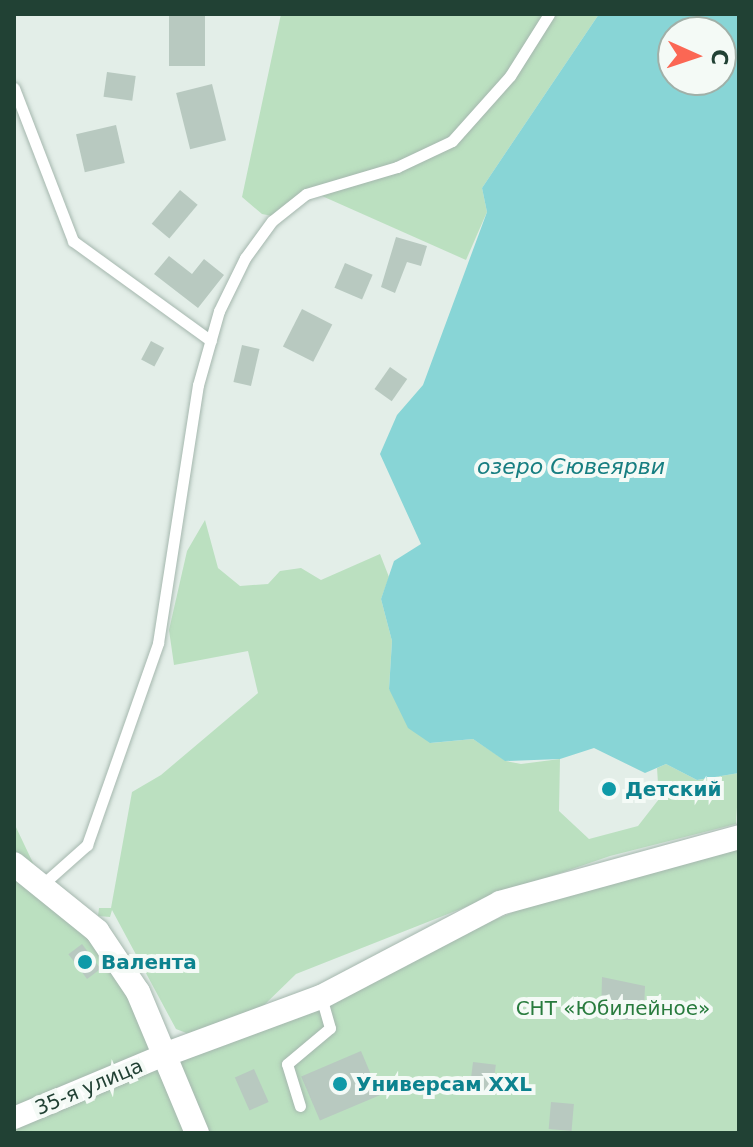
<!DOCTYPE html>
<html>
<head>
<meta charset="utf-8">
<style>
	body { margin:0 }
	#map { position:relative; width:753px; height:1147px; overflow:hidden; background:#e3eee8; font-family:"DejaVu Sans",sans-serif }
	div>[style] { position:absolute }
	.green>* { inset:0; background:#bbe0c0 }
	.water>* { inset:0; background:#88d5d6 }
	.building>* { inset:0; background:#b8c9c0; transform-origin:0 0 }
	.roads { filter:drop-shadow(0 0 2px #a5b7ae) drop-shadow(0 0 2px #a5b7ae) }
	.service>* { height:11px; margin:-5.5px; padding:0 5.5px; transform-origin:5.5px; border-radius:5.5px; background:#fff }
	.minor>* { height:22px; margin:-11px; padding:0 11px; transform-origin:11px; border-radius:11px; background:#fff }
	.tertiary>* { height:24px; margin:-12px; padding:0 12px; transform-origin:12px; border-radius:12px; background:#fff }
	.dots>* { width:22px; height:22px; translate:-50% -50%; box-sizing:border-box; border:4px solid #f4faf6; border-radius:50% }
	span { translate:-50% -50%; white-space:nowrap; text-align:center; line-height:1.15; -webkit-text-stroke:8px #f4faf6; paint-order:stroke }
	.culture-label { font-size:20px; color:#0d838f; font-weight:700 }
	.left { translate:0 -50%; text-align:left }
	.park-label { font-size:20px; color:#287b3d }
	.street-label { font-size:20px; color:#214134 }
	.water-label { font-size:22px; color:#177e81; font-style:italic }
	.frame { position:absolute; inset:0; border:16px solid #214134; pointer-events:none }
	.north { position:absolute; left:657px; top:16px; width:80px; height:80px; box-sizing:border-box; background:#f4faf6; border:2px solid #a0b0a8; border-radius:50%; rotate:93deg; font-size:22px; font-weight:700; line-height:32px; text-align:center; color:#214134 }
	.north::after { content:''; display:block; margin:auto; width:28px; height:36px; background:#fb6754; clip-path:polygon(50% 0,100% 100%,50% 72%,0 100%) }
</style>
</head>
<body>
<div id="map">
	<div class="green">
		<i style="clip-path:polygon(281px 14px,599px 14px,482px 188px,487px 212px,466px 260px,322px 196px,307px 198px,282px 218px,262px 214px,242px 197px)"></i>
		<i style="clip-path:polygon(205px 520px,218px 568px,240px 586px,268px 584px,280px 571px,301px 568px,321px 580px,380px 554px,389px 577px,381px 599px,392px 641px,389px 689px,431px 743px,473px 739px,506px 761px,521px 764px,560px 759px,559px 811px,589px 839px,638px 826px,659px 799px,657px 768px,666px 764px,697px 780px,739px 773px,736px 824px,610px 856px,496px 895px,296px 974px,258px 1011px,194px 1036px,176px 1029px,112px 910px,110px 917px,98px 916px,99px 908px,111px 908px,132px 792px,161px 775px,258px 693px,248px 651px,174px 665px,169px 630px,187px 551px)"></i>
		<i style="clip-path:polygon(14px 823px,43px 884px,97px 931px,165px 1055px,638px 861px,739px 837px,739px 1133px,14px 1133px)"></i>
	</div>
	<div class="water">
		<i style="clip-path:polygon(evenodd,599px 14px,739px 14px,739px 773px,697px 780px,666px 764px,645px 773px,594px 748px,560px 759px,505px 761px,473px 739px,430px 743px,408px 728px,389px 689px,392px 641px,381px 599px,394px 561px,421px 544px,380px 454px,397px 415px,423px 385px,487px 212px,482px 188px,599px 14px,673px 32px,721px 32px,721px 80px,673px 80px,673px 32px)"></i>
	</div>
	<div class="building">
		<i style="left:169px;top:14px;width:36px;height:52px"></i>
		<i style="left:107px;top:72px;width:29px;height:25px;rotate:8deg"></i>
		<i style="left:212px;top:84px;width:58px;height:37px;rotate:76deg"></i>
		<i style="left:116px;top:125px;width:39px;height:41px;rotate:77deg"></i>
		<i style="left:180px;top:190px;width:23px;height:44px;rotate:40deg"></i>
		<i style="clip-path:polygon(396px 237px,427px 246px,421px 266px,407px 262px,395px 293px,381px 287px)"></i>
		<i style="clip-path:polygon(169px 256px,192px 274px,204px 259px,224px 275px,198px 308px,154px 274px)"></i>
		<i style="left:345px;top:263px;width:30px;height:27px;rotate:23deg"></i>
		<i style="left:302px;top:309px;width:34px;height:42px;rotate:27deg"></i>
		<i style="left:151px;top:341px;width:15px;height:21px;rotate:28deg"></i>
		<i style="left:242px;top:345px;width:18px;height:38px;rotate:13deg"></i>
		<i style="left:390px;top:367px;width:21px;height:27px;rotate:35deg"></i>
		<i style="left:82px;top:944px;width:31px;height:17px;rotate:53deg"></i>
		<i style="clip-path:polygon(602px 977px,645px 986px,644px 1010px,633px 1010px,632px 1020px,601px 1019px)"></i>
		<i style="left:361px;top:1051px;width:48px;height:65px;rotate:67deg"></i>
		<i style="left:473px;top:1062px;width:23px;height:27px;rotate:7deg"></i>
		<i style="left:254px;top:1069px;width:36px;height:21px;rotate:66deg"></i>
		<i style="left:551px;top:1102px;width:23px;height:27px;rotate:5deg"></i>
	</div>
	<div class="roads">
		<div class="service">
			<i style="left:14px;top:88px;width:164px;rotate:68.9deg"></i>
			<i style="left:73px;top:241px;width:170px;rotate:35.9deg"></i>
			<i style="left:43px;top:884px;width:59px;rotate:-41.6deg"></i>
			<i style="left:87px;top:845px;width:214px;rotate:-70.6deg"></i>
			<i style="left:158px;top:643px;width:261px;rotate:-81.2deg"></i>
			<i style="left:198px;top:385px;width:77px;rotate:-74.2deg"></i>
			<i style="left:219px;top:311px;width:59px;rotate:-63.9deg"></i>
			<i style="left:245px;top:258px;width:46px;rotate:-53.9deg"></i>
			<i style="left:272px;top:221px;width:43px;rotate:-38.5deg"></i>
			<i style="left:306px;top:194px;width:95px;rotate:-16.5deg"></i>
			<i style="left:397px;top:167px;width:61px;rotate:-25.3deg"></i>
			<i style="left:452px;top:141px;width:87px;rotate:-48.3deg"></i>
			<i style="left:510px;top:76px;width:73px;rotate:-57.8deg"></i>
			<i style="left:300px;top:1106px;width:44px;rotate:-107.2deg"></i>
			<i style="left:287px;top:1064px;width:56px;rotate:-39.9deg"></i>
			<i style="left:330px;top:1028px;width:32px;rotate:-106deg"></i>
		</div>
		<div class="minor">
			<i style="left:14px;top:1118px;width:163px;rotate:-22.8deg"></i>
		</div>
		<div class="tertiary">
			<i style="left:14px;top:864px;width:107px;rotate:38.9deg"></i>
			<i style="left:97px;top:931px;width:73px;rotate:56.1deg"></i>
			<i style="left:138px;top:992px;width:153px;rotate:67.3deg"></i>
			<i style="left:164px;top:1055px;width:167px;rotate:-20.3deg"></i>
			<i style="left:321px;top:997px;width:202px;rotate:-27.7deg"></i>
			<i style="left:500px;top:903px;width:248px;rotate:-15.4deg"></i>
		</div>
	</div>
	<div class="dots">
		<i style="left:609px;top:789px;background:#0f9aa8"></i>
		<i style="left:85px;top:962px;background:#0f9aa8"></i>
		<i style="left:340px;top:1084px;background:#0f9aa8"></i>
	</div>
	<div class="culture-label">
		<span class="left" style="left:625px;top:789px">Детский</span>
		<span class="left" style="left:101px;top:962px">Валента</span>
		<span class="left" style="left:356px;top:1084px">Универсам XXL</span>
	</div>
	<div class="park-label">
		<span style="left:613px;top:1008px">СНТ «Юбилейное»</span>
	</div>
	<div class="street-label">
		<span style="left:89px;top:1087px;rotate:-23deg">35-я улица</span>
	</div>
	<div class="water-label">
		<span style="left:571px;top:467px">озеро Сювеярви</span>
	</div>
	<div class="frame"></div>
	<div class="north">С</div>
</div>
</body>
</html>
